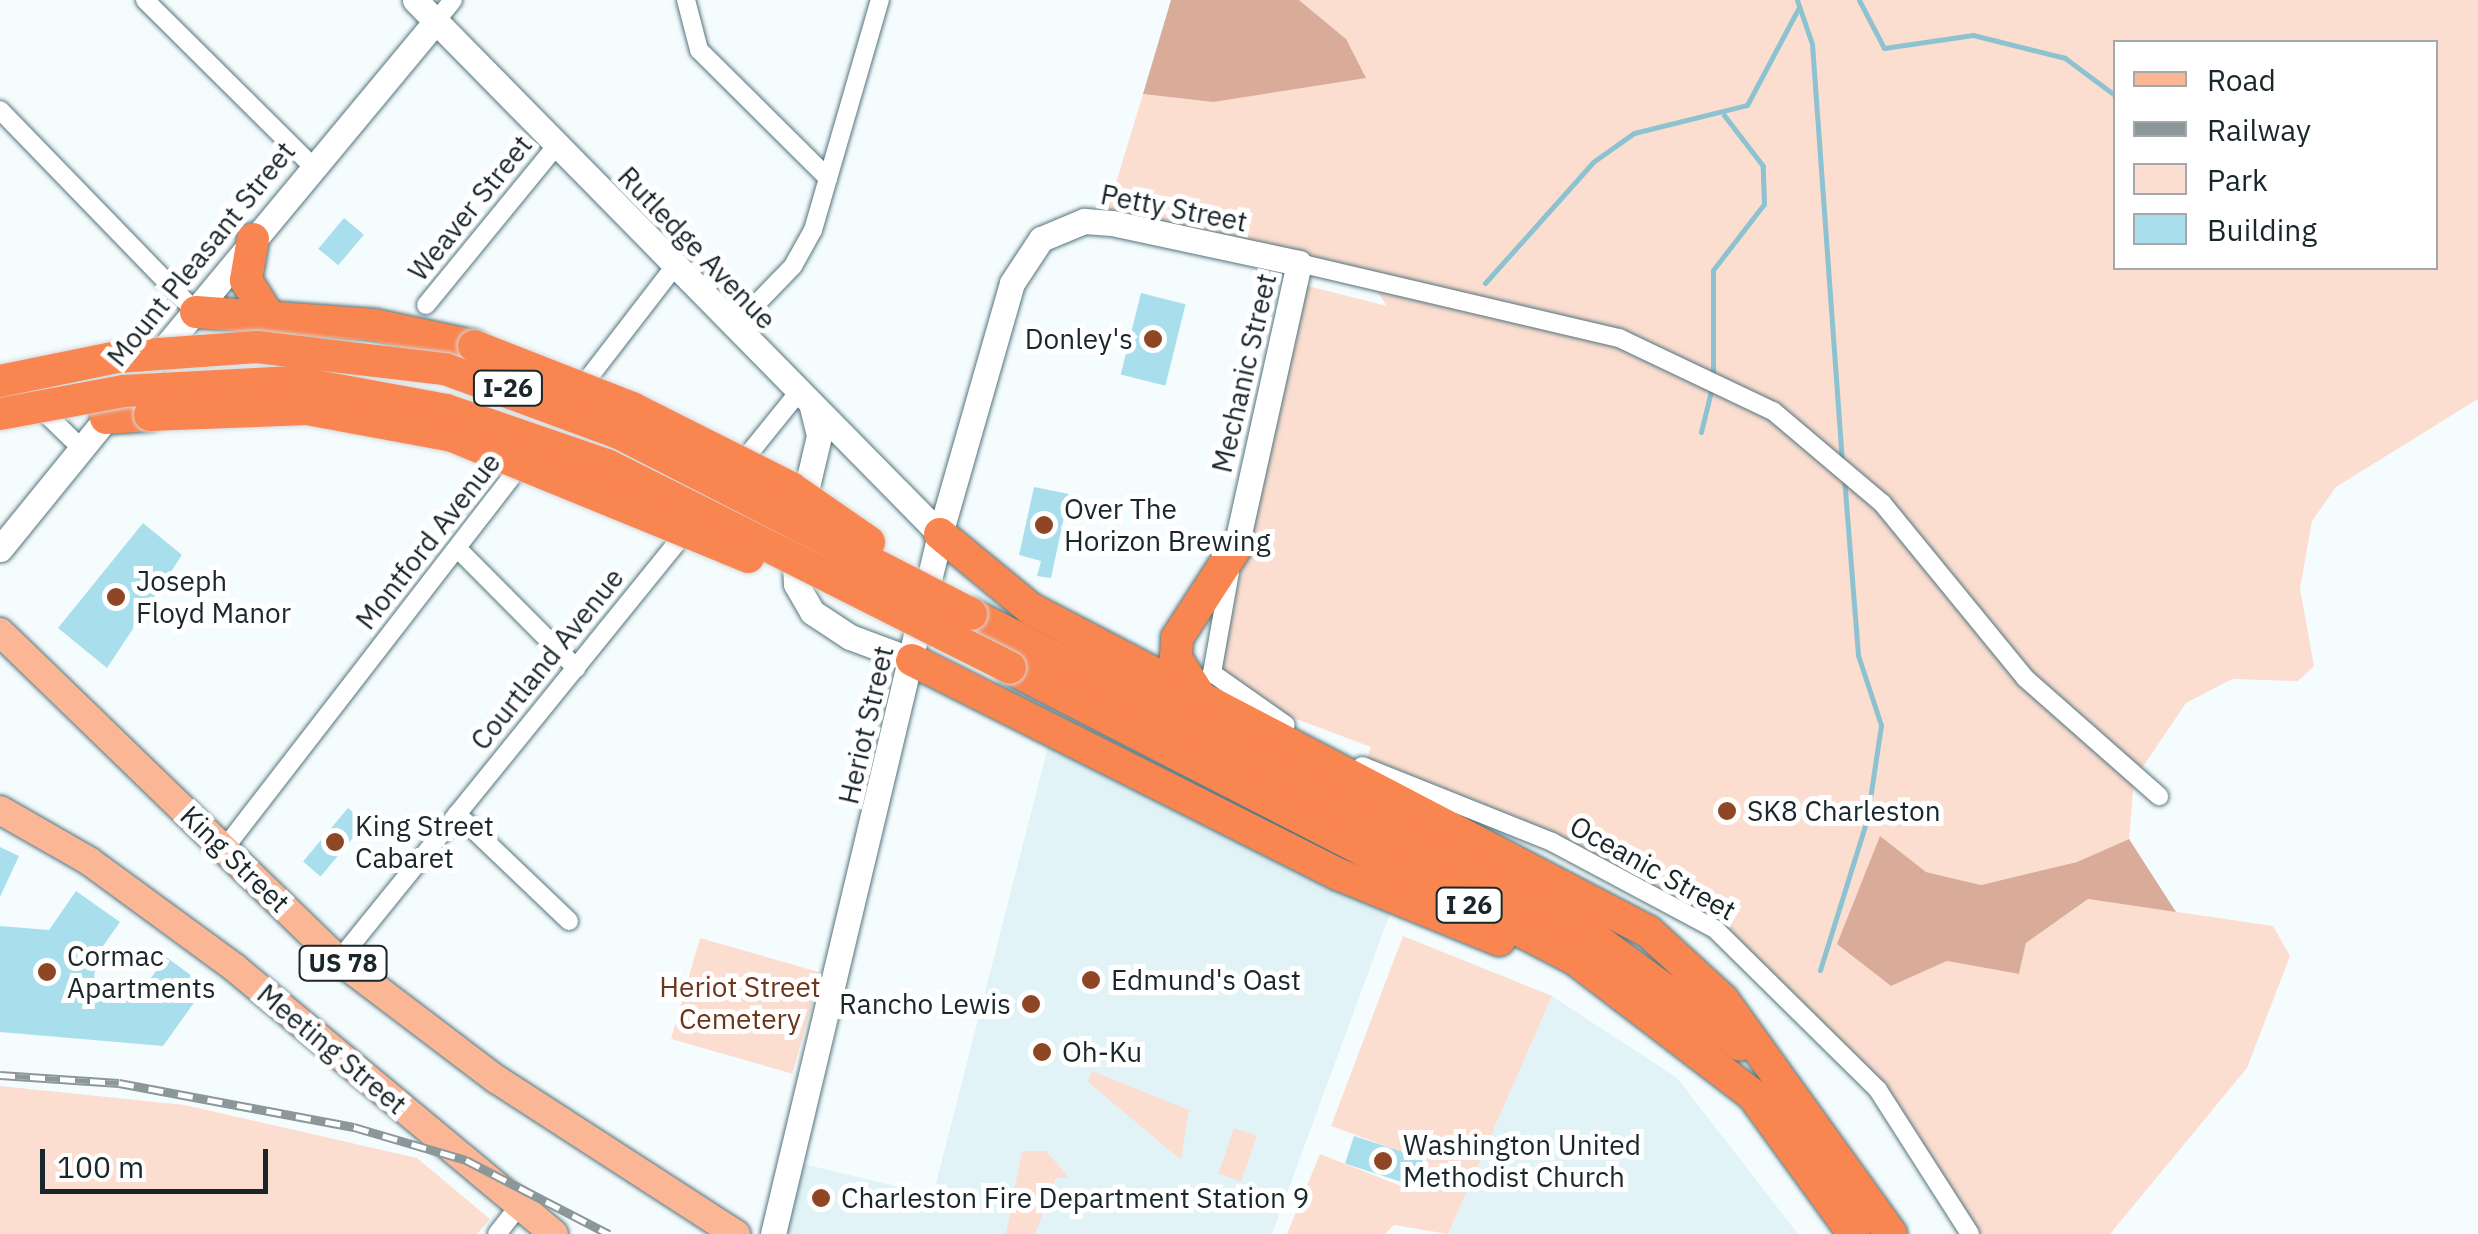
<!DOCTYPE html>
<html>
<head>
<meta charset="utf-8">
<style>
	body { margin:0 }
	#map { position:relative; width:2478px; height:1234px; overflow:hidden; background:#f5fcfe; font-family:"IBM Plex Sans",sans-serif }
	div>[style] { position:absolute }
	.built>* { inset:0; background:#e1f3f7 }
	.green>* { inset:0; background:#fcded1; transform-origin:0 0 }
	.forest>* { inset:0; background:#d8ac99 }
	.stream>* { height:5px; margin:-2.5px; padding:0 2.5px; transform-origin:2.5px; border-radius:2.5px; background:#8dc3d1 }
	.building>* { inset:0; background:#a9dfed; transform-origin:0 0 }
	.roads { filter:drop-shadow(0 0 2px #54757d) drop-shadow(0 0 2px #54757d) }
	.street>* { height:18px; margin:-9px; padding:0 9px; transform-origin:9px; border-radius:9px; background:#fff }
	.secondary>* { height:25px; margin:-12.5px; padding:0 12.5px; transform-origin:12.5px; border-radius:12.5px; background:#fff }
	.primary>* { height:28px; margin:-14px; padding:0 14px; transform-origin:14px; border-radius:14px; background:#fbb696 }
	.highway>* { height:32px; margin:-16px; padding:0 16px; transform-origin:16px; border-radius:16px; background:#f98550 }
	.rail>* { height:9px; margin-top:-4.5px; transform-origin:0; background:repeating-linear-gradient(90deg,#fff 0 15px,#8c9799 0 30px); box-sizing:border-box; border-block:2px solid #8c9799 }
	.bridges { filter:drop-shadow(0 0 2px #d6d8d9) drop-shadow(0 0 2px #d6d8d9) }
	.highway-bridge>* { height:32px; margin:-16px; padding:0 16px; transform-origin:16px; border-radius:16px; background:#f98550 }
	.dots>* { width:28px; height:28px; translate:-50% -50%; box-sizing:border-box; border:5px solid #fff; border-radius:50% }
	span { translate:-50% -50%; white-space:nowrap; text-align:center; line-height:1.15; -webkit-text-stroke:10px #fff; paint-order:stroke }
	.shield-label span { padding:2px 8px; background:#fff; border:2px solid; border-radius:8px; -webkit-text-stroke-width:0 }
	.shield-label { font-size:25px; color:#19272a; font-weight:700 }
	.street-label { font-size:28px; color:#19272a }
	.poi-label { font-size:28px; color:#19272a }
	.right { translate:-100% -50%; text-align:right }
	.left { translate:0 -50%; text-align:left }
	.park-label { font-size:28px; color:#6d351b }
	.legend { position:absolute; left:2113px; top:40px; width:325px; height:230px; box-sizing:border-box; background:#fff; border:2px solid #a3a9aa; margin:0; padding:12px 18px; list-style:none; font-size:30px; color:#19272a }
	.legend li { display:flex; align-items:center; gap:20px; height:50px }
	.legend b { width:50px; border:2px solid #a3a9aa }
	.scale { position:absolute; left:40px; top:1149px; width:228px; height:45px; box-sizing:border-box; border:5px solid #19272a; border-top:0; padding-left:12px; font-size:30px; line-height:35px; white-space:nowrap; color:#19272a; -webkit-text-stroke:8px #fff; paint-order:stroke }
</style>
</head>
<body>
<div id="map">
	<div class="built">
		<i style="clip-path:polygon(1053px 727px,1395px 900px,1272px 1234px,773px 1234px,791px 1161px,933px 1195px)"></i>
		<i style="clip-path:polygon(1552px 996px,1677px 1078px,1798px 1234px,1448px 1234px)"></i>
	</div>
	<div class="green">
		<i style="clip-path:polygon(evenodd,1299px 0,2478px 0,2478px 399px,2336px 487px,2312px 521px,2300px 589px,2314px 666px,2298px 681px,2232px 679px,2186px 703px,2134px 780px,2129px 839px,2077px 862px,1981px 885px,1926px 872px,1838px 943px,1891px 986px,1947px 961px,2019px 974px,2026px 943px,2088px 899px,2273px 926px,2290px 956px,2247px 1068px,2110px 1234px,1970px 1234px,1878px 1090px,1715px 929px,1630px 882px,1364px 767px,1371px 747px,1275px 711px,1218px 677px,1304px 285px,1387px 306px,1367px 277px,1104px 222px,1143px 94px,1213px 102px,1346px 39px,1299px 0,2116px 42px,2436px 42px,2436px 268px,2116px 268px,2116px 42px)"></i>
		<i style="clip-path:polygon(1403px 936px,1552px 996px,1448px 1234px,1394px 1225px,1385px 1234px,1287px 1234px,1320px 1154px,1414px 1191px,1427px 1161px,1331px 1126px)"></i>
		<i style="left:700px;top:938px;width:126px;height:105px;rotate:16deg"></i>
		<i style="clip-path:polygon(1092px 1071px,1189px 1110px,1181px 1160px,1088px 1082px)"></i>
		<i style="clip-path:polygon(0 1086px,185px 1105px,417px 1158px,490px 1219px,477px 1234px,0 1234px)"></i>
		<i style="left:1234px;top:1128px;width:24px;height:48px;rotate:19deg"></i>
		<i style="clip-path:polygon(1022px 1151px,1046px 1151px,1069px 1178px,1056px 1178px,1035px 1234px,1006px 1234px)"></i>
	</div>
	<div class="forest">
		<i style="clip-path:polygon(1171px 0,1299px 0,1346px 39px,1366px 78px,1213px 102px,1143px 94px)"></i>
		<i style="clip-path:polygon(1880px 836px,1926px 872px,1981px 885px,2077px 862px,2129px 839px,2176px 912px,2088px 899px,2026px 943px,2019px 974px,1947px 961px,1891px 986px,1837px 944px)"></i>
	</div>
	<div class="stream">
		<i style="left:1797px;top:0;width:46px;rotate:71.2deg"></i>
		<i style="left:1812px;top:44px;width:420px;rotate:85.9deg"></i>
		<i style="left:1859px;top:0;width:54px;rotate:62.5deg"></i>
		<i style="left:1884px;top:48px;width:90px;rotate:-8.3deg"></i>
		<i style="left:1973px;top:35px;width:95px;rotate:14deg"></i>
		<i style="left:2065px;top:58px;width:64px;rotate:36.7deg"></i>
		<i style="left:1485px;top:283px;width:162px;rotate:-48.2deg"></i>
		<i style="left:1593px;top:162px;width:50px;rotate:-35.3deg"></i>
		<i style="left:1634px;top:133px;width:116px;rotate:-13.9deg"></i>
		<i style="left:1747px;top:105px;width:111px;rotate:-62deg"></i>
		<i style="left:1713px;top:376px;width:106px;rotate:-90deg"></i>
		<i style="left:1713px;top:270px;width:83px;rotate:-52.3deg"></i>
		<i style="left:1764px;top:204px;width:38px;rotate:-92deg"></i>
		<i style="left:1763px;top:166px;width:64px;rotate:-127.4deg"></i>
		<i style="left:1701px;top:432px;width:46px;rotate:-76.3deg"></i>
		<i style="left:1820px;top:970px;width:158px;rotate:-72.7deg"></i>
		<i style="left:1867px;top:819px;width:95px;rotate:-81.5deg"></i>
		<i style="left:1881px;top:725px;width:74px;rotate:-108.2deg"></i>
		<i style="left:1858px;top:655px;width:178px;rotate:-94.5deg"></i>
	</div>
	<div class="building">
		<i style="left:344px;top:218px;width:26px;height:40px;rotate:40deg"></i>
		<i style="left:1141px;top:293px;width:46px;height:84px;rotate:14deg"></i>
		<i style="clip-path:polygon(1034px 487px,1069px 494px,1051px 578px,1037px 576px,1041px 561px,1019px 555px)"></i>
		<i style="clip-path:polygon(143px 523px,182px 555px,107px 668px,58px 628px)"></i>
		<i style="left:348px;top:808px;width:23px;height:70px;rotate:40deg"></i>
		<i style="clip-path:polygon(0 847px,19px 856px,0 897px)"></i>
		<i style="clip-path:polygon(76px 891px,120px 922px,96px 956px,93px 992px,138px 996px,166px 957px,206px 986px,163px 1046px,0 1032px,0 926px,49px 930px)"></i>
		<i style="left:1354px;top:1136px;width:73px;height:29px;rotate:18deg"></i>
	</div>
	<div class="roads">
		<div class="street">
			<i style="left:145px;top:0;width:234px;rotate:44.8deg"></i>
			<i style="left:686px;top:0;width:52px;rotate:75.4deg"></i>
			<i style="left:699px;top:50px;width:182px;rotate:44.8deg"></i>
			<i style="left:436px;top:21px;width:27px;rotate:-51deg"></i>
			<i style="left:0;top:110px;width:281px;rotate:45.9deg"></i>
			<i style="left:1299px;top:263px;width:329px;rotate:13.2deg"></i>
			<i style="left:1619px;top:338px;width:170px;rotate:25.4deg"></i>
			<i style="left:1773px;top:411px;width:143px;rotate:40.2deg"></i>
			<i style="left:1882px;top:503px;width:226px;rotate:50.7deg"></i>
			<i style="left:2025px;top:678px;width:179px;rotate:41.4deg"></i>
			<i style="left:426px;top:305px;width:205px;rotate:-50.7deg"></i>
			<i style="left:733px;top:328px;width:86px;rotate:-45.9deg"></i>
			<i style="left:793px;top:266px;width:41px;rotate:-60.9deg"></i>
			<i style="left:813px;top:230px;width:240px;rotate:-73.8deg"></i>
			<i style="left:577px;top:393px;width:159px;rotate:-52.4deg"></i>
			<i style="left:38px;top:406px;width:60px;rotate:44.3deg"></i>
			<i style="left:739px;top:466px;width:94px;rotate:-51.1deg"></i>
			<i style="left:458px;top:549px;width:168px;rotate:45.2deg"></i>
			<i style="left:1230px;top:572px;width:103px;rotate:100.1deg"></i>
			<i style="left:1212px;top:673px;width:90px;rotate:35.1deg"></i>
			<i style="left:1362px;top:766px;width:205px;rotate:21.8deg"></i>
			<i style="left:1552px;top:842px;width:185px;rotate:28.1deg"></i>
			<i style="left:1715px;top:929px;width:229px;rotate:44.6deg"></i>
			<i style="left:1878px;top:1090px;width:171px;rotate:57.4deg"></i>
			<i style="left:457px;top:814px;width:155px;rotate:43.7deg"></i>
			<i style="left:224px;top:849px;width:490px;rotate:-52.3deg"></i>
			<i style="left:339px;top:960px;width:555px;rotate:-51deg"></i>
			<i style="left:497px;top:1234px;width:37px;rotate:-52deg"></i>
		</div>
		<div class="secondary">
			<i style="left:415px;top:0;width:749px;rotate:45.49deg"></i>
			<i style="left:152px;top:363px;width:445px;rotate:-50.3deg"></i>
			<i style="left:812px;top:407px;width:30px;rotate:76deg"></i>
			<i style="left:819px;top:436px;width:109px;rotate:103.3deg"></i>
			<i style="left:794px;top:542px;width:42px;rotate:87.3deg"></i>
			<i style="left:796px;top:584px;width:32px;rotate:60deg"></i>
			<i style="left:812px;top:612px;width:45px;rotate:33.3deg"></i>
			<i style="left:850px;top:637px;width:66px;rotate:20.4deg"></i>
			<i style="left:0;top:549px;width:186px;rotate:-50.9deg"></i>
			<i style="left:773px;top:1234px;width:720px;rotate:-76.58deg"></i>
			<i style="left:940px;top:534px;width:261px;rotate:-74deg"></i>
			<i style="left:1012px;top:283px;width:53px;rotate:-56.6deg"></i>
			<i style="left:1041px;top:239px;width:47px;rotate:-22.7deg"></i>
			<i style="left:1084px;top:221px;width:28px;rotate:4deg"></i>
			<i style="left:1112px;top:223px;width:191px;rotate:12.1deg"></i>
			<i style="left:1299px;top:263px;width:291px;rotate:102.5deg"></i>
		</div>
		<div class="primary">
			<i style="left:0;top:632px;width:472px;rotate:44.1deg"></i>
			<i style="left:339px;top:960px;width:197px;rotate:37.2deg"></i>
			<i style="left:496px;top:1079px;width:286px;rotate:32.9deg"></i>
			<i style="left:0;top:810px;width:103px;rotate:29.8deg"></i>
			<i style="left:89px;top:861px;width:181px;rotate:36.2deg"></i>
			<i style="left:235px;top:968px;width:415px;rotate:39.8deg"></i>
		</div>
		<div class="highway">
			<i style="left:253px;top:239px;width:42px;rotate:99.7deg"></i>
			<i style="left:246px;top:280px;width:40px;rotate:58deg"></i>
			<i style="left:196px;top:312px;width:178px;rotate:4.2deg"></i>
			<i style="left:374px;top:325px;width:102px;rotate:11.9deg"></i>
			<i style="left:106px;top:418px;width:44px;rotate:-3.9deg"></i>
			<i style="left:940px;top:534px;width:118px;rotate:39.5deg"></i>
			<i style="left:1031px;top:609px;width:697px;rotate:27.59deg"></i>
			<i style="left:1649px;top:932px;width:100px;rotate:42.6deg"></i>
			<i style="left:1723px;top:1000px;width:288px;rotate:54.3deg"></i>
			<i style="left:971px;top:614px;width:696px;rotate:27.38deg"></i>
			<i style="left:1589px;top:934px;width:187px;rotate:36.3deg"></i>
			<i style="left:912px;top:660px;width:479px;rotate:26.7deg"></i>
			<i style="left:1340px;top:875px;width:172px;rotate:22.2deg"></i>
			<i style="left:1010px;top:668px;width:636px;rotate:27.25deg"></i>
			<i style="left:1575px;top:959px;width:224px;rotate:37.4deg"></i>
			<i style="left:1753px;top:1095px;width:172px;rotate:54deg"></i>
			<i style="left:1199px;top:695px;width:44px;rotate:-121.9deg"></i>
			<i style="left:1176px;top:658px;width:20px;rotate:-87deg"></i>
			<i style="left:1177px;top:638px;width:108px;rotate:-57deg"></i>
		</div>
	</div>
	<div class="rail">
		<i style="left:0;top:1075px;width:119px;rotate:3.8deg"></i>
		<i style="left:119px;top:1083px;width:239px;rotate:10.6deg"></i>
		<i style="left:354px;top:1127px;width:117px;rotate:16.4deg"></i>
		<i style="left:466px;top:1160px;width:161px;rotate:27.4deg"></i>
	</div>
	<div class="bridges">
		<div class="highway-bridge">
			<i style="left:474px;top:346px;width:170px;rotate:21.4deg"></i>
			<i style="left:632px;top:408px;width:178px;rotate:26.7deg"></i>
			<i style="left:791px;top:488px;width:95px;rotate:34.7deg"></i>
			<i style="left:0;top:381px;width:119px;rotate:-11.6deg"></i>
			<i style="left:117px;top:357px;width:140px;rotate:-4.1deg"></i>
			<i style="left:257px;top:347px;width:189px;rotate:6.7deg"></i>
			<i style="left:445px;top:369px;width:185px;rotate:20.2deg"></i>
			<i style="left:619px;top:433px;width:396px;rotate:27.2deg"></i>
			<i style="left:0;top:414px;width:126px;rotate:-10.5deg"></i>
			<i style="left:124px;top:391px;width:170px;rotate:-3deg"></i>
			<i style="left:294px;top:382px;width:155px;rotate:10.4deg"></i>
			<i style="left:446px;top:410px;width:170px;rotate:18.9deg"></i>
			<i style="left:607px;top:465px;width:451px;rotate:26.7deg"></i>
			<i style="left:150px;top:415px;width:157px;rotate:-2.2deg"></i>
			<i style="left:307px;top:409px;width:147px;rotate:10.5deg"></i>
			<i style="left:452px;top:436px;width:320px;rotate:22.2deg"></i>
		</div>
	</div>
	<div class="dots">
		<i style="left:1153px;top:339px;background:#8e4625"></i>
		<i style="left:1044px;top:525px;background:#8e4625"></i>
		<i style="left:116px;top:597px;background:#8e4625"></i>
		<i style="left:1727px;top:811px;background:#8e4625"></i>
		<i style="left:335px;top:842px;background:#8e4625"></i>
		<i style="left:47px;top:972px;background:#8e4625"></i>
		<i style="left:1091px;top:980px;background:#8e4625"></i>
		<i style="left:1031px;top:1004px;background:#8e4625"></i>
		<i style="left:1042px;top:1052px;background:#8e4625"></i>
		<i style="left:1383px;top:1161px;background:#8e4625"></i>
		<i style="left:821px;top:1198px;background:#8e4625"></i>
	</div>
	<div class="shield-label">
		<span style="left:508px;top:388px">I-26</span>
		<span style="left:1469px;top:905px">I 26</span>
		<span style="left:343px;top:963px">US 78</span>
	</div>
	<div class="street-label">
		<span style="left:470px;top:208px;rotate:-51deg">Weaver Street</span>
		<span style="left:1174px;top:208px;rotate:11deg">Petty Street</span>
		<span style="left:697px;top:248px;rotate:46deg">Rutledge Avenue</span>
		<span style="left:201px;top:254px;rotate:-51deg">Mount Pleasant Street</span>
		<span style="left:1244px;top:373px;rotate:-77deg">Mechanic Street</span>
		<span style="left:428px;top:541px;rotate:-52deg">Montford Avenue</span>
		<span style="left:547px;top:659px;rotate:-51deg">Courtland Avenue</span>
		<span style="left:866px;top:725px;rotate:-77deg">Heriot Street</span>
		<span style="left:235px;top:859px;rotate:44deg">King Street</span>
		<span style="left:1653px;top:868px;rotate:29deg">Oceanic Street</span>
		<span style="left:332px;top:1049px;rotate:40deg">Meeting Street</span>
	</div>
	<div class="poi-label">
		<span class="right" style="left:1133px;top:339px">Donley's</span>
		<span class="left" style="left:1064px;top:525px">Over The<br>Horizon Brewing</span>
		<span class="left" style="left:136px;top:597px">Joseph<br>Floyd Manor</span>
		<span class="left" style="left:1747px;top:811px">SK8 Charleston</span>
		<span class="left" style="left:355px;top:842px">King Street<br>Cabaret</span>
		<span class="left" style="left:67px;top:972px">Cormac<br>Apartments</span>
		<span class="left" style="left:1111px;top:980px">Edmund's Oast</span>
		<span class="right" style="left:1011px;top:1004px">Rancho Lewis</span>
		<span class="left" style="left:1062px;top:1052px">Oh-Ku</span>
		<span class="left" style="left:1403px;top:1161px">Washington United<br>Methodist Church</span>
		<span class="left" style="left:841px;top:1198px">Charleston Fire Department Station 9</span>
	</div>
	<div class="park-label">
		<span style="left:740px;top:1003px">Heriot Street<br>Cemetery</span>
	</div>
	<ul class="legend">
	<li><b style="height:12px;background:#fbb696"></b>Road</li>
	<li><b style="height:12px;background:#8c9799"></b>Railway</li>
	<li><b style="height:28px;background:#fcded1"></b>Park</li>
	<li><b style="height:28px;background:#a9dfed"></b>Building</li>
	</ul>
	<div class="scale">100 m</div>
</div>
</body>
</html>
